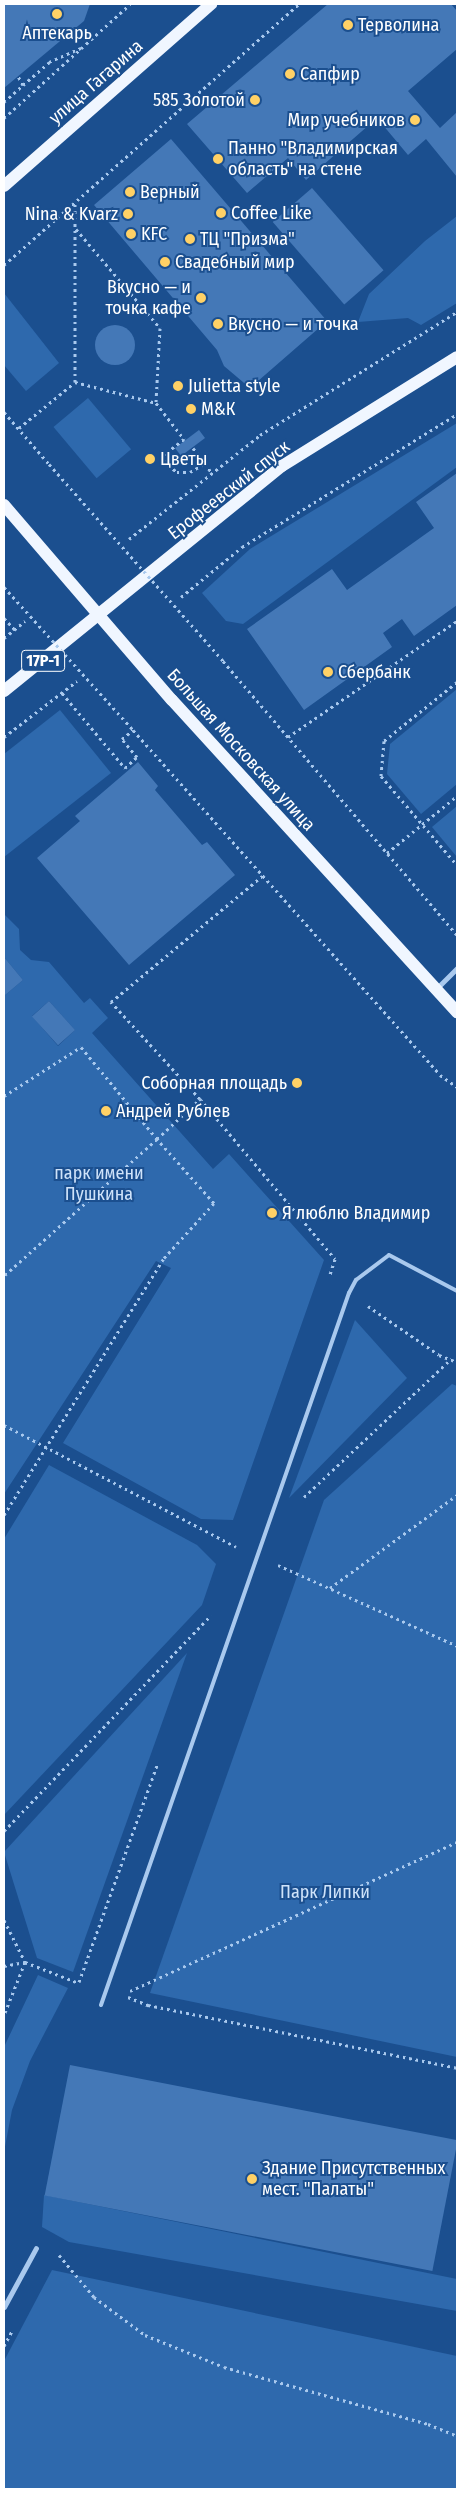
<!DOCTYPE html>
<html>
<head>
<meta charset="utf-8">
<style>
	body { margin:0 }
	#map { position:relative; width:461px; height:2493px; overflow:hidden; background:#1b4f8f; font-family:"Fira Sans Condensed",sans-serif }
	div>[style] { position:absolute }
	.green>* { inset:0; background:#2e69ad; transform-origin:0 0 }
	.building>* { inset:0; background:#4478b7; transform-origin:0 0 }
	.round { border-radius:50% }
	.path>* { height:3px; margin-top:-1.5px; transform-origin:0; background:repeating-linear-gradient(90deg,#a9c9ee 0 2.5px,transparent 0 6.5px) }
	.lane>* { height:4px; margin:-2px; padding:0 2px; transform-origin:2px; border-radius:2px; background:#a9c9ee }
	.street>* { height:5px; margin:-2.5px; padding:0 2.5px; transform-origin:2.5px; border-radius:2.5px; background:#a9c9ee }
	.primary>* { height:12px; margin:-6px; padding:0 6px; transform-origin:6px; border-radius:6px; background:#f0f6ff }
	.path-bridge>* { height:3px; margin-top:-1.5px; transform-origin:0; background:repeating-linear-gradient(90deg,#a9c9ee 0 2.5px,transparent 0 6.5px) }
	.primary-bridge>* { height:12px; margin:-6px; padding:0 6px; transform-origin:6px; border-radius:6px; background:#f0f6ff }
	.dots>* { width:14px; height:14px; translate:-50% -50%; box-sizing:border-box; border:2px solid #1b4f8f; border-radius:50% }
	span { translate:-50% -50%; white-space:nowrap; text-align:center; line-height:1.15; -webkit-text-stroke:4px #1b4f8f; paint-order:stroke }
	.shield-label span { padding:1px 4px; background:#1b4f8f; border:1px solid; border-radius:4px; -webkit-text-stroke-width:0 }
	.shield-label { font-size:16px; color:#fff; font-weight:700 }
	.poi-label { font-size:18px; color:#fff }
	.left { translate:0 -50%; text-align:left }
	.right { translate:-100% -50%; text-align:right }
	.street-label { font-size:18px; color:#fff }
	.park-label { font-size:18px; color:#cfe3fa }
	.frame { position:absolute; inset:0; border:5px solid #fff; pointer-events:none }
</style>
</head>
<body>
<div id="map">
	<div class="green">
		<i style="clip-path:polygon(457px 216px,457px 303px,421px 325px,408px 318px,358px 322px,369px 294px,425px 241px)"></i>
		<i style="clip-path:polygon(4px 293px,59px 363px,26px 391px,4px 365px)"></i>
		<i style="left:88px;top:398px;width:67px;height:45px;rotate:50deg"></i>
		<i style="clip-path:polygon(457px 423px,457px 467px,243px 624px,226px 621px,202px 593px,250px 549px)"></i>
		<i style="clip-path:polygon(457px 689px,457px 784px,421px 814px,387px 774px,390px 744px)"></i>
		<i style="clip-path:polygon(60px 710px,111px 773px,4px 857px,4px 754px)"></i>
		<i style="clip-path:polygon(457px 806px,457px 857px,432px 827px)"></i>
		<i style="clip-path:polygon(evenodd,4px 914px,19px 929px,20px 950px,31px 960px,49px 962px,84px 1003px,90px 998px,108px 1018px,92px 1033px,213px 1169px,229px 1154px,324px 1260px,233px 1520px,201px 1519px,63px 1443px,171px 1268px,156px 1261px,4px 1494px,4px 996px,23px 980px,4px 957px,4px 914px,49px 1001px,75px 1030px,58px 1046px,32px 1016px,49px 1001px)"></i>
		<i style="clip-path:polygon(355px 1320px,407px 1378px,289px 1498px)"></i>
		<i style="clip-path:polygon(452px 1384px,457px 1386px,457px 2057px,150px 1993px,324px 1500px)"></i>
		<i style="clip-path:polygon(49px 1465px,197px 1545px,216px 1564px,202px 1605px,4px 1815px,4px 1539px)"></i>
		<i style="clip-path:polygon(187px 1653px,73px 1972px,37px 1958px,4px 1852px)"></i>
		<i style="clip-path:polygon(38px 1975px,68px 1988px,30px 2061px,12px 2110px,4px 2152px,4px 2047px)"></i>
		<i style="clip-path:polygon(44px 2195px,457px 2279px,457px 2311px,69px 2242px,42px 2227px)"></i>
		<i style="clip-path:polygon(52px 2270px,457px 2356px,457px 2489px,4px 2489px,4px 2361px)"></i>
	</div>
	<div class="building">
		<i style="clip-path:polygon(4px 4px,90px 4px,84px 21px,4px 88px)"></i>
		<i style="clip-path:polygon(328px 4px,451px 4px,457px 11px,457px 49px,408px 91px,440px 128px,457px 112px,457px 177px,426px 139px,408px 155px,377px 118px,306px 180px,288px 158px,247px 193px,187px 124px)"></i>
		<i style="clip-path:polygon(171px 139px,327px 321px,250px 388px,224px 366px,217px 350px,94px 205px)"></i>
		<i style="left:312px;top:188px;width:109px;height:52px;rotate:49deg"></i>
		<i class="round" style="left:95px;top:325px;width:40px;height:40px"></i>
		<i style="left:199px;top:430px;width:10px;height:30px;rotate:53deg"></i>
		<i style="clip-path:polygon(457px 473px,457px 605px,414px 636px,402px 619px,383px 633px,392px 647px,304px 710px,247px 629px,332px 569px,347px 590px,434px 528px,416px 502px)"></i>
		<i style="clip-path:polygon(138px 762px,158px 786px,155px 790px,202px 845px,207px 842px,235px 875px,129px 965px,37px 858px,80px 821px,75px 816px)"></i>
		<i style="clip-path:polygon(4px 957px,23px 980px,4px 996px)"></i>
		<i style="left:49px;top:1001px;width:39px;height:23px;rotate:48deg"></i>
		<i style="left:70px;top:2065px;width:395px;height:133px;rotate:11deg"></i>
	</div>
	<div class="path">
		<i style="left:23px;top:85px;width:35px;rotate:-41deg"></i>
		<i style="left:49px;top:62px;width:35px;rotate:-24deg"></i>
		<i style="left:4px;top:102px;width:25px;rotate:-42deg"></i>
		<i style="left:23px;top:85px;width:10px;rotate:-119deg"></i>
		<i style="left:4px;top:118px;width:170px;rotate:-42.1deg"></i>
		<i style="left:76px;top:229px;width:130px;rotate:49.7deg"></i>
		<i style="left:160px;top:328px;width:75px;rotate:93.1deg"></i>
		<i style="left:4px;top:265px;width:394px;rotate:-41.5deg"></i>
		<i style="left:75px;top:382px;width:84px;rotate:14.5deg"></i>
		<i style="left:156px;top:403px;width:46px;rotate:52.1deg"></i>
		<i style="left:184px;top:439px;width:23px;rotate:142deg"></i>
		<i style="left:166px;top:453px;width:12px;rotate:81deg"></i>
		<i style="left:168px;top:465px;width:11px;rotate:38deg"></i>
		<i style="left:177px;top:472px;width:13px"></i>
		<i style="left:190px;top:472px;width:16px;rotate:-30deg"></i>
		<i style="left:75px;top:382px;width:181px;rotate:-90deg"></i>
		<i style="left:4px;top:412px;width:69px;rotate:49.1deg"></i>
		<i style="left:19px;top:428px;width:72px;rotate:-39.4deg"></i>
		<i style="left:193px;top:448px;width:30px;rotate:53deg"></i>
		<i style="left:129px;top:539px;width:167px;rotate:-38.4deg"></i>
		<i style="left:260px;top:435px;width:232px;rotate:-32deg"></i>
		<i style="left:181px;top:597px;width:79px;rotate:-39.3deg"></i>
		<i style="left:242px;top:547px;width:253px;rotate:-31.7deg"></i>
		<i style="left:4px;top:618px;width:16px;rotate:47deg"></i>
		<i style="left:4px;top:638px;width:27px;rotate:-39deg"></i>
		<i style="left:223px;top:661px;width:360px;rotate:49.5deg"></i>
		<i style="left:457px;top:682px;width:94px;rotate:141.1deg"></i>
		<i style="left:384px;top:741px;width:35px;rotate:95deg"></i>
		<i style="left:381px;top:776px;width:117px;rotate:49.5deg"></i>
		<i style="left:62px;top:693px;width:98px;rotate:50deg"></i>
		<i style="left:125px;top:768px;width:16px;rotate:-43deg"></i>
		<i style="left:137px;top:757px;width:23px;rotate:-130deg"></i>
		<i style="left:122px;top:739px;width:14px;rotate:-39deg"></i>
		<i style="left:133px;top:730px;width:462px;rotate:48.3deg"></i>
		<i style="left:440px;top:1075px;width:21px;rotate:35deg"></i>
		<i style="left:4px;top:737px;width:92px;rotate:-37.5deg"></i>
		<i style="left:288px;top:737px;width:205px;rotate:-34.5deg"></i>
		<i style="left:387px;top:853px;width:90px;rotate:-39.2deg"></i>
		<i style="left:4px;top:1096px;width:91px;rotate:-32.5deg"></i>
		<i style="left:81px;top:1047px;width:119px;rotate:50.4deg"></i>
		<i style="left:157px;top:1139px;width:205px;rotate:138.2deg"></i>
		<i style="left:200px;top:1099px;width:132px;rotate:-132.5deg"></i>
		<i style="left:111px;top:1002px;width:197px;rotate:-39.8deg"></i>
		<i style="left:368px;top:1306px;width:86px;rotate:34.6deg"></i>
		<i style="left:439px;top:1355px;width:19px;rotate:21deg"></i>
		<i style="left:4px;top:1425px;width:262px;rotate:27.7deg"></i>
		<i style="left:304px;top:1497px;width:202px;rotate:-43.2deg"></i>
		<i style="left:4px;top:1515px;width:303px;rotate:-58.1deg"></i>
		<i style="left:164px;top:1258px;width:74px;rotate:-47.7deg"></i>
		<i style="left:214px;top:1203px;width:86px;rotate:-131.7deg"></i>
		<i style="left:157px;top:1139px;width:59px;rotate:-42.9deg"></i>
		<i style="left:200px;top:1099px;width:209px;rotate:49.8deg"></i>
		<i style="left:335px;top:1259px;width:19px;rotate:108deg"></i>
		<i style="left:278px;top:1565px;width:196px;rotate:24.3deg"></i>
		<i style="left:330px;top:1588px;width:157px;rotate:-36.2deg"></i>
		<i style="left:4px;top:1831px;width:299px;rotate:-46.2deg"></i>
		<i style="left:4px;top:1920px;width:47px;rotate:63.4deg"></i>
		<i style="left:25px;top:1962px;width:57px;rotate:111.6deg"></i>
		<i style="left:4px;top:1966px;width:21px;rotate:-11deg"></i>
		<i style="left:25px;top:1962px;width:58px;rotate:21.3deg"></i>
		<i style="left:79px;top:1982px;width:233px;rotate:-70.2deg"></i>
		<i style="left:130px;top:1991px;width:359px;rotate:-24.5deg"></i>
		<i style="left:128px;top:1997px;width:22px;rotate:22deg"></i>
		<i style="left:148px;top:2005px;width:315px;rotate:11.5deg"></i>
		<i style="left:59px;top:2255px;width:55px;rotate:50.2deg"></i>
		<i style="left:94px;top:2297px;width:64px;rotate:36.7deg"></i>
		<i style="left:145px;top:2335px;width:85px;rotate:22.1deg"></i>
		<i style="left:224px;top:2367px;width:212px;rotate:15.6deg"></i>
		<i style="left:428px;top:2424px;width:31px;rotate:22deg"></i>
		<i style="left:4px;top:2346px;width:19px;rotate:-62deg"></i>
	</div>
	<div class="lane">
		<i style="left:101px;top:2005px;width:754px;rotate:-70.8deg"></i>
		<i style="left:349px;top:1293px;width:15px;rotate:-62deg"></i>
		<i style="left:356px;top:1280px;width:41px;rotate:-37.1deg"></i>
		<i style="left:389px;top:1255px;width:77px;rotate:27.9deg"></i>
	</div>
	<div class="street">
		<i style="left:437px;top:988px;width:28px;rotate:-45deg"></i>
		<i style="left:4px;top:2307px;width:67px;rotate:-61.5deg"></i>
	</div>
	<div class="primary">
		<i style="left:4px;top:186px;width:276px;rotate:-41.3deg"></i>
		<i style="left:4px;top:691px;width:358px;rotate:-39deg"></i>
		<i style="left:282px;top:466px;width:206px;rotate:-31.9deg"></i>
		<i style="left:172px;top:700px;width:423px;rotate:47.6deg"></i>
	</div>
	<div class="path-bridge">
		<i style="left:49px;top:464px;width:263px;rotate:48.5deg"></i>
		<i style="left:4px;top:587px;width:193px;rotate:47.9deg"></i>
	</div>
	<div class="primary-bridge">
		<i style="left:4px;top:505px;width:257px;rotate:49.3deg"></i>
	</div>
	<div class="dots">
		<i style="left:57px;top:14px;background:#ffd166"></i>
		<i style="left:348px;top:25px;background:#ffd166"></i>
		<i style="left:290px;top:74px;background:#ffd166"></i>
		<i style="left:255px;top:100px;background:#ffd166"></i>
		<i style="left:415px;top:120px;background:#ffd166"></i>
		<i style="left:218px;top:159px;background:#ffd166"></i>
		<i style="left:130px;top:192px;background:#ffd166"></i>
		<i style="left:221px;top:213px;background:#ffd166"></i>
		<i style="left:128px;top:214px;background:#ffd166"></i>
		<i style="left:131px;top:234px;background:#ffd166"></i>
		<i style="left:190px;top:239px;background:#ffd166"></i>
		<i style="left:165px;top:262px;background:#ffd166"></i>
		<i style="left:201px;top:298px;background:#ffd166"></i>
		<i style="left:218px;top:324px;background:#ffd166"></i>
		<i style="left:178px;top:386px;background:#ffd166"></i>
		<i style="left:191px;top:409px;background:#ffd166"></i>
		<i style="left:150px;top:459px;background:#ffd166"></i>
		<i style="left:328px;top:672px;background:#ffd166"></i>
		<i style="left:297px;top:1083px;background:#ffd166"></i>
		<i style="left:106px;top:1111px;background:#ffd166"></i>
		<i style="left:272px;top:1213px;background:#ffd166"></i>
		<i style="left:252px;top:2179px;background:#ffd166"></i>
	</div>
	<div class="shield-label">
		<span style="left:43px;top:661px">17Р-1</span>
	</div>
	<div class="poi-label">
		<span class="left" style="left:358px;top:25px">Терволина</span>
		<span style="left:57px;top:33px">Аптекарь</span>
		<span class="left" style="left:300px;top:74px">Сапфир</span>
		<span class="right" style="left:245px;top:100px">585 Золотой</span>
		<span class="right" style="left:405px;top:120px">Мир учебников</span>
		<span class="left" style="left:228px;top:159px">Панно "Владимирская<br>область" на стене</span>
		<span class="left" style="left:140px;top:192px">Верный</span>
		<span class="left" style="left:231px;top:213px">Coffee Like</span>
		<span class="right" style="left:118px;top:214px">Nina &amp; Kvarz</span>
		<span class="left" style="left:141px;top:234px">KFC</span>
		<span class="left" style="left:200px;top:239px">ТЦ "Призма"</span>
		<span class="left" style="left:175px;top:262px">Свадебный мир</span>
		<span class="right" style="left:191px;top:298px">Вкусно — и<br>точка кафе</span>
		<span class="left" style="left:228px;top:324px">Вкусно — и точка</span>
		<span class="left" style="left:188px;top:386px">Julietta style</span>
		<span class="left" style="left:201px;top:409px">М&amp;К</span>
		<span class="left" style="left:160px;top:459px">Цветы</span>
		<span class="left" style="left:338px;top:672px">Сбербанк</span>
		<span class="right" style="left:287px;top:1083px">Соборная площадь</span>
		<span class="left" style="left:116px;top:1111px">Андрей Рублев</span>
		<span class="left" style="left:282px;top:1213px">Я люблю Владимир</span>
		<span class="left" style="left:262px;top:2179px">Здание Присутственных<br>мест. "Палаты"</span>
	</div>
	<div class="street-label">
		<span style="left:96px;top:82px;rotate:-41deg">улица Гагарина</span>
		<span style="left:229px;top:490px;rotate:-38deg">Ерофеевский спуск</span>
		<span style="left:241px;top:750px;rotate:48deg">Большая Московская улица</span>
	</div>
	<div class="park-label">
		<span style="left:99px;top:1184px">парк имени<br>Пушкина</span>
		<span style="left:325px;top:1892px">Парк Липки</span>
	</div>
	<div class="frame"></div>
</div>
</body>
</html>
